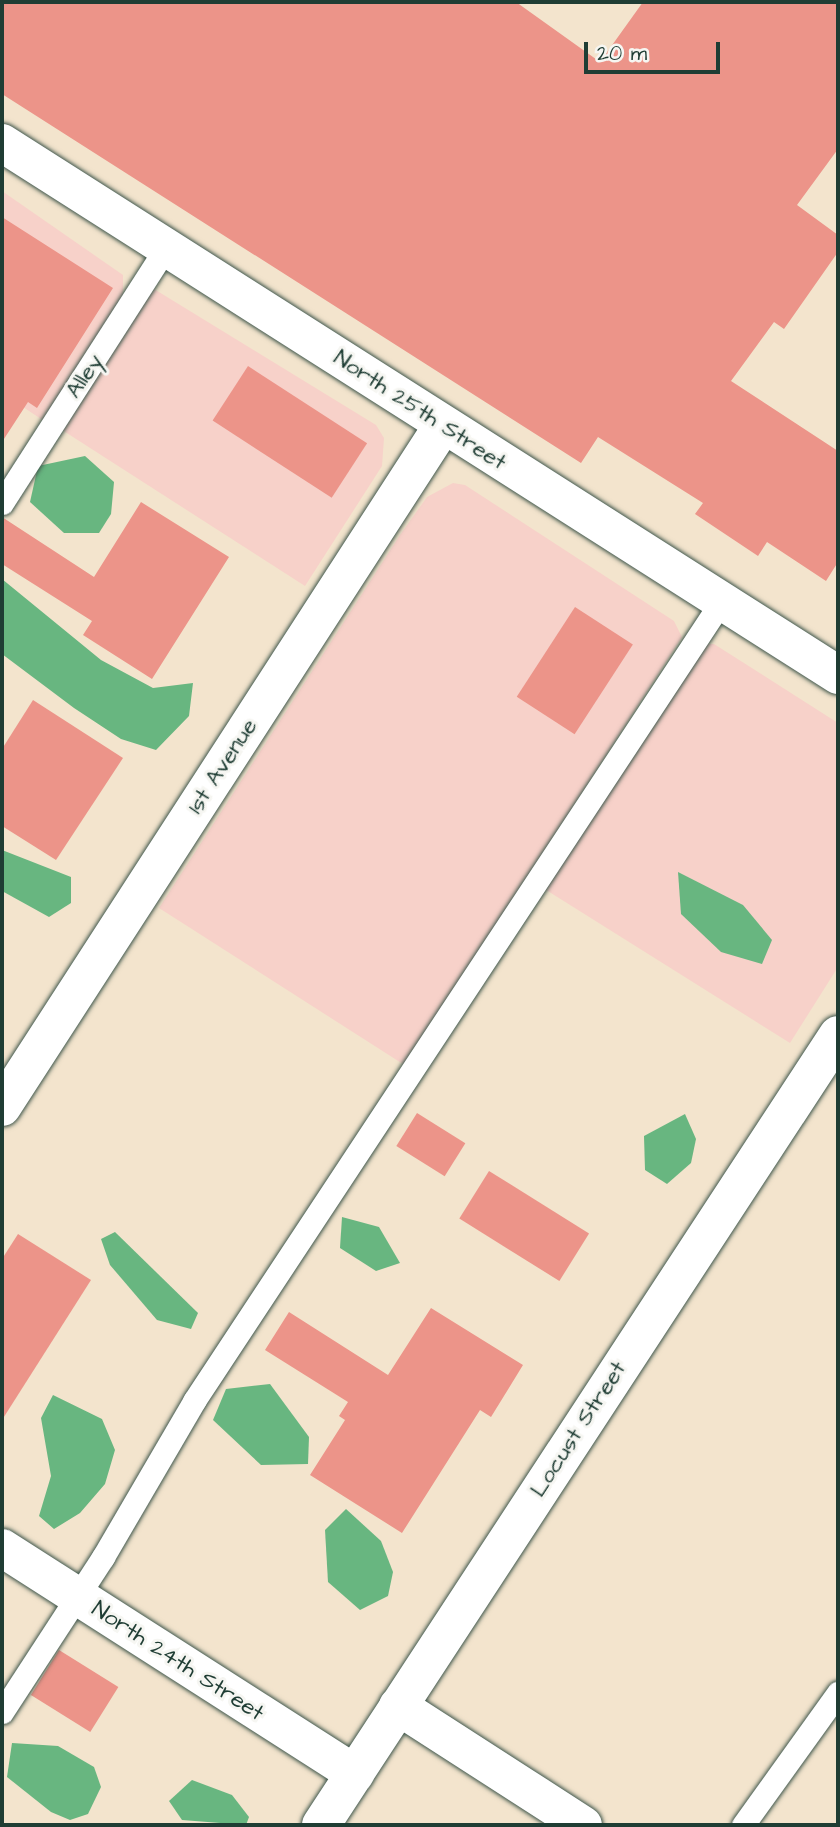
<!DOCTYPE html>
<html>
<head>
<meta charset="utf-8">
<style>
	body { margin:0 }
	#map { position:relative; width:840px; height:1827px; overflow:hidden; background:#f3e4cd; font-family:"Architects Daughter",sans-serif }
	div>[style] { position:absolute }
	.built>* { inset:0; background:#f7d1c9 }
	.forest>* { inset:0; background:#68b680 }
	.building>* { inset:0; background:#ec9489; transform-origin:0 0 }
	.roads { filter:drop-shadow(0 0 2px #3f564b) drop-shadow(0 0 2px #3f564b) }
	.service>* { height:23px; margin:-11.5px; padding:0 11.5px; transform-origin:11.5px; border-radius:11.5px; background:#fff }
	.minor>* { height:38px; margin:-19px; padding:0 19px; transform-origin:19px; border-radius:19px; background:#fff }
	.tertiary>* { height:38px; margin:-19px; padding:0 19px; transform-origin:19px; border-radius:19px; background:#fff }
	span { translate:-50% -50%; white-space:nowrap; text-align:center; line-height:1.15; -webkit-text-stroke:6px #f6f6f2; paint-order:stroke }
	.street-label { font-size:23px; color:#1f3d34 }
	.frame { position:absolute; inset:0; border:4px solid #1f3d34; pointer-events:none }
	.scale { position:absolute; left:584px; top:42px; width:136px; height:32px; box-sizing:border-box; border:4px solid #1f3d34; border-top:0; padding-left:9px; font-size:21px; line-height:24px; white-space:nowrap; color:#1f3d34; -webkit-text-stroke:5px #f6f6f2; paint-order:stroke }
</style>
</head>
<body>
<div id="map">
	<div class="built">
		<i style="clip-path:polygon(2px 191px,123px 275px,123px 296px,44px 421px,2px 393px)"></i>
		<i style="clip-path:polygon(154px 289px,376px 425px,384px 438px,382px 466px,305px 586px,59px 428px)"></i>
		<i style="clip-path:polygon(453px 483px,465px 485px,674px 621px,682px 637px,406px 1066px,159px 908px,400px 535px,427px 497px)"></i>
		<i style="clip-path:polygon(704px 644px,714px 644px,838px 723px,838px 967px,790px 1043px,543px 888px)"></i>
	</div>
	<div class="forest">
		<i style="clip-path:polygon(85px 456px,114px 482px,111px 514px,99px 533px,64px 533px,30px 502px,38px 466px)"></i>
		<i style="clip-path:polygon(2px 579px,101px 660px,153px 688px,193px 683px,189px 716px,156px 750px,121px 739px,74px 708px,2px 654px)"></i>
		<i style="clip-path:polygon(2px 850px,71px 877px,71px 903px,49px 917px,2px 891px)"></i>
		<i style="clip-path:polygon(678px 872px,743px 905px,772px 940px,762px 964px,721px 952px,681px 914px)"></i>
		<i style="clip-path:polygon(685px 1114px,696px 1139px,691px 1163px,667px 1184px,645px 1170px,644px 1136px)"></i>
		<i style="clip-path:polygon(342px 1217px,379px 1227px,400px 1263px,376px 1271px,340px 1248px)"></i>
		<i style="clip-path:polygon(115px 1232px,198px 1313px,191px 1329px,157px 1320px,110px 1265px,101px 1239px)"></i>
		<i style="clip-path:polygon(270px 1384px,309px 1437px,308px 1464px,261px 1465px,213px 1420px,226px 1389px)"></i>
		<i style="clip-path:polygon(53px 1395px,102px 1419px,115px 1450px,105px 1484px,80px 1513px,54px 1529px,39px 1516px,51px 1476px,41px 1418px)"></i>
		<i style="clip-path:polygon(346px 1509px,381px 1541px,393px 1572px,388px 1596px,360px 1610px,328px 1582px,325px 1530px)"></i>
		<i style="clip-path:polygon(12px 1743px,58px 1746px,94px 1767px,101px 1787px,88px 1814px,70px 1820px,51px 1812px,7px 1777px)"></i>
		<i style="clip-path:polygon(192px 1780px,232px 1795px,249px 1817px,246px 1825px,182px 1820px,169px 1801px)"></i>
	</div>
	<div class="building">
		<i style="clip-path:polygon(2px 2px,516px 2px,600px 62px,643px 2px,838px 2px,838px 149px,797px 205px,838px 235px,838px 252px,784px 329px,774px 322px,731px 381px,838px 451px,838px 562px,826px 581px,767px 542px,758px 556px,695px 514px,703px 503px,598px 437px,581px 463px,2px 94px)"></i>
		<i style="clip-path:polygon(2px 217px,113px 288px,37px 408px,28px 402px,2px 442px)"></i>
		<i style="left:248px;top:366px;width:142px;height:65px;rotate:33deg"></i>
		<i style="clip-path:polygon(141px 502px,229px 557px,152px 679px,83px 635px,92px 621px,2px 564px,2px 517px,94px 577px)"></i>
		<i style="left:575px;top:607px;width:69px;height:107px;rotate:33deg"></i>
		<i style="clip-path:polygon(33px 700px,123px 758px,56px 860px,2px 826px,2px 749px)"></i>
		<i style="left:417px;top:1113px;width:57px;height:39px;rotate:32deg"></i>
		<i style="left:489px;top:1171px;width:118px;height:56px;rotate:32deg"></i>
		<i style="clip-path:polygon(18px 1234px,91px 1280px,2px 1420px,2px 1259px)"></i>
		<i style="clip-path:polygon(431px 1308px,523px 1365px,491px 1417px,480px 1410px,402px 1533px,310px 1475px,345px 1420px,339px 1416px,348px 1402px,265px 1350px,289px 1312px,388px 1375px)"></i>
		<i style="left:59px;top:1650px;width:70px;height:53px;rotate:32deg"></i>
	</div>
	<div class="roads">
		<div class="service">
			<i style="left:2px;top:503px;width:303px;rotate:-57.3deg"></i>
			<i style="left:2px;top:1712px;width:185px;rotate:-56.9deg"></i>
			<i style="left:103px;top:1557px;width:181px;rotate:-59.7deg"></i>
			<i style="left:194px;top:1401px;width:957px;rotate:-56.59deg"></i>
			<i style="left:743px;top:1825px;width:163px;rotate:-54.3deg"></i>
		</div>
		<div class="minor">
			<i style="left:2px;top:1107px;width:812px;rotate:-57.11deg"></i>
			<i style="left:2px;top:1548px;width:419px;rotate:32.6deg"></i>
			<i style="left:398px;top:1706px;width:220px;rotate:32.8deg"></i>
		</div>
		<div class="tertiary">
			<i style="left:2px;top:143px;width:991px;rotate:32.47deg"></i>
			<i style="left:321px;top:1825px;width:944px;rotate:-56.8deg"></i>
		</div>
	</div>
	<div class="street-label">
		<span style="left:84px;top:376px;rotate:-57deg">Alley</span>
		<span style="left:420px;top:410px;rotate:33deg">North 25th Street</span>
		<span style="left:222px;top:766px;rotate:-57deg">1st Avenue</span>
		<span style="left:578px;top:1429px;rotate:-57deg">Locust Street</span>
		<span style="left:178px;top:1661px;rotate:33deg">North 24th Street</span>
	</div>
	<div class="frame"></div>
	<div class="scale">20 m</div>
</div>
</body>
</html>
